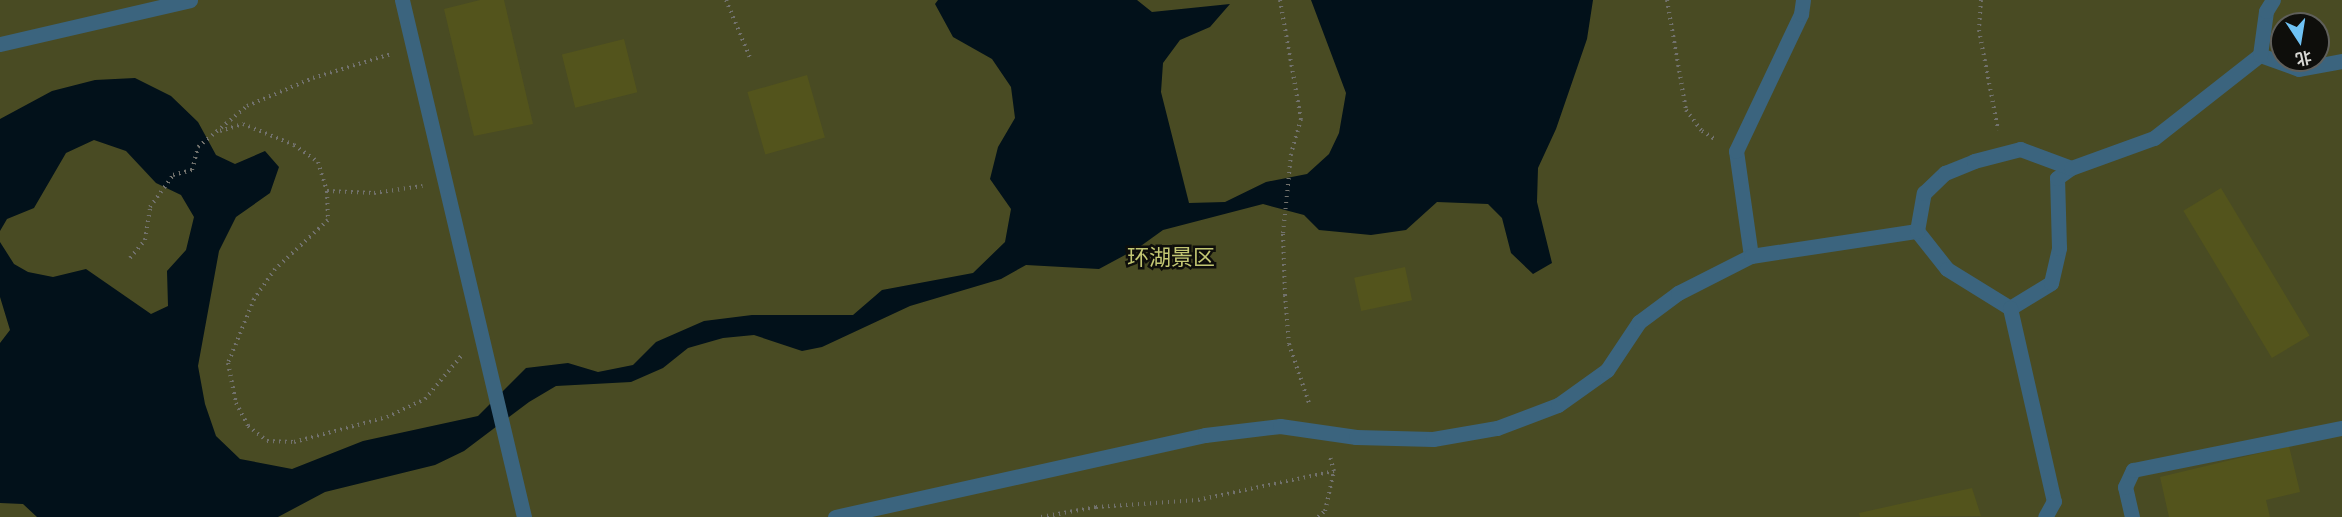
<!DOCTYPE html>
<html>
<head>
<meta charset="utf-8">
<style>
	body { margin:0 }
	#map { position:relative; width:2342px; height:517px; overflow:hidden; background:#25251e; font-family:Cabin,"Noto Sans SC",sans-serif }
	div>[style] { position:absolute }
	.green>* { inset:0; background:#494b23 }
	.water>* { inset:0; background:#02111a }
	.building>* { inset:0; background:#53541c; transform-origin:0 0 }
	.path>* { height:4px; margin-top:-2px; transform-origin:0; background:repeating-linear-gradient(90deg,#72726d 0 1.5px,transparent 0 6px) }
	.service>* { height:15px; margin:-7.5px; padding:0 7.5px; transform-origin:7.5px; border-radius:7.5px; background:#3b647e }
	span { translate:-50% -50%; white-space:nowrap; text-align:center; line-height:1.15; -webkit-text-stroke:5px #0e0e0b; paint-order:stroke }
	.park-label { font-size:22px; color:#c3c773 }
	.north { position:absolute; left:2270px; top:12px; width:60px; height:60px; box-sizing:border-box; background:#0e0e0b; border:2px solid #5f5f5b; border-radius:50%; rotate:168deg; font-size:16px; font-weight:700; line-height:24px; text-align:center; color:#d8d8d4 }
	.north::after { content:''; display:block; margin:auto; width:21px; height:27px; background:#6fc2f4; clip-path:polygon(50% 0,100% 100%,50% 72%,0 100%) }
</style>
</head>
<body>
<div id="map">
	<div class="green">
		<i style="clip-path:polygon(evenodd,0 0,2342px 0,2342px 517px,0 517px,0 0,2282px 24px,2318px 24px,2318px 60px,2282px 60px,2282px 24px)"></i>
	</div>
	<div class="water">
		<i style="clip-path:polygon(938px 0,1137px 0,1152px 12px,1230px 4px,1210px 27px,1180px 40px,1163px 63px,1161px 92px,1189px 203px,1225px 202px,1266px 182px,1307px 174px,1329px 154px,1339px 133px,1346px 93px,1311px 0,1593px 0,1587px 39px,1556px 129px,1538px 168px,1537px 202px,1552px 263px,1533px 274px,1511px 253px,1502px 218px,1488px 204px,1437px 202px,1406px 230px,1371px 235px,1319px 230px,1304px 215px,1263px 204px,1163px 230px,1138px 248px,1099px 269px,1026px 265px,1001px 279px,910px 306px,822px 347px,802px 351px,754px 335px,723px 338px,688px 348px,663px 368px,631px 382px,556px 386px,529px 402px,464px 451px,435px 465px,325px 492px,278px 517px,37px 517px,23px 504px,0 503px,0 343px,10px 330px,0 297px,0 242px,14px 264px,28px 272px,53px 277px,86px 269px,151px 314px,168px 306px,167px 271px,186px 250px,194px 217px,181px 195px,156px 183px,126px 151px,94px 140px,66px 153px,34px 208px,7px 219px,0 231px,0 119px,52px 91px,95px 80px,135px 78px,171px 96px,198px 122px,216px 155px,235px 164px,265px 151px,279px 167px,270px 193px,236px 217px,219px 251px,198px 366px,205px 404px,216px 436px,240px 459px,292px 469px,363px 441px,478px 416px,526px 368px,568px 363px,598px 372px,633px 365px,656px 342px,704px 321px,752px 315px,853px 315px,882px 290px,973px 273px,1005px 242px,1011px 209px,990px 179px,998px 147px,1015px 118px,1011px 87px,992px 59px,953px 37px,935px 4px)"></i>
	</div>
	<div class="building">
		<i style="clip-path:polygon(480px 0,504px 0,533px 124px,474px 136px,444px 9px)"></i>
		<i style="left:624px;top:39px;width:55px;height:64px;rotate:76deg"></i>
		<i style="left:807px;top:75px;width:65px;height:62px;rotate:74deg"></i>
		<i style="left:2221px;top:188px;width:172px;height:44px;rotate:59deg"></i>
		<i style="left:1405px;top:267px;width:34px;height:52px;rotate:78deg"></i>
		<i style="clip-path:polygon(2289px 446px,2300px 492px,2266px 500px,2270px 517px,2169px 517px,2160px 477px)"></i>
		<i style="clip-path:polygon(1972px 488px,1981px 516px,1860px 517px,1859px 513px)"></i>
	</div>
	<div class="path">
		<i style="left:726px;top:0;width:65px;rotate:67.4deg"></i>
		<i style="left:1280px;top:0;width:121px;rotate:80deg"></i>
		<i style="left:1301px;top:119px;width:36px;rotate:106deg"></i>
		<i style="left:1291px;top:154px;width:80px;rotate:95.7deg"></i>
		<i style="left:1283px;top:234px;width:61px;rotate:88.1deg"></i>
		<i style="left:1285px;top:295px;width:49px;rotate:85.3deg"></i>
		<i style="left:1289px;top:344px;width:65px;rotate:71.3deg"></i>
		<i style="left:1667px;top:0;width:112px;rotate:80.2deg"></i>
		<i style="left:1686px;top:110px;width:26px;rotate:53deg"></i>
		<i style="left:1702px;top:131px;width:15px;rotate:32deg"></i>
		<i style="left:1981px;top:0;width:30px;rotate:94deg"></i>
		<i style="left:1979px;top:30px;width:102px;rotate:79.2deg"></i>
		<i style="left:220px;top:131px;width:24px;rotate:-17deg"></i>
		<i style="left:243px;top:124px;width:55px;rotate:22.4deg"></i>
		<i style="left:294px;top:145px;width:29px;rotate:35deg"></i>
		<i style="left:318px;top:162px;width:30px;rotate:73deg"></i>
		<i style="left:327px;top:191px;width:29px;rotate:88deg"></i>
		<i style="left:328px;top:220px;width:72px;rotate:137.2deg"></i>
		<i style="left:275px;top:269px;width:37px;rotate:125deg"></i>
		<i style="left:254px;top:299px;width:69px;rotate:112.1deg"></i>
		<i style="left:228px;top:363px;width:41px;rotate:78.7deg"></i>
		<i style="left:236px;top:403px;width:26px;rotate:62deg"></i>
		<i style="left:248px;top:426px;width:24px;rotate:38deg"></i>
		<i style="left:267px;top:441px;width:27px;rotate:2deg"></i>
		<i style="left:294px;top:442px;width:96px;rotate:-15deg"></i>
		<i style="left:387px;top:417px;width:42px;rotate:-25.3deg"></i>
		<i style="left:425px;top:399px;width:57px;rotate:-49.9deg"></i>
		<i style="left:327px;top:191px;width:47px;rotate:2.4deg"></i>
		<i style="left:374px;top:193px;width:49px;rotate:-8.3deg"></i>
		<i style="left:130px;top:258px;width:23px;rotate:-50deg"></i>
		<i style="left:145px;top:240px;width:33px;rotate:-81deg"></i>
		<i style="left:150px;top:207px;width:39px;rotate:-54deg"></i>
		<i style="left:173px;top:175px;width:20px;rotate:-15deg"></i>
		<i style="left:192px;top:170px;width:24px;rotate:-75deg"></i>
		<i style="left:198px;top:147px;width:64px;rotate:-39.9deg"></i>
		<i style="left:247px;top:106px;width:72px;rotate:-23deg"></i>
		<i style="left:313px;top:78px;width:82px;rotate:-17.1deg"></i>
		<i style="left:1041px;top:517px;width:56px;rotate:-10.3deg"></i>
		<i style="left:1096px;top:507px;width:102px;rotate:-3.9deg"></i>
		<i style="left:1198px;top:500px;width:139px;rotate:-12deg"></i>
		<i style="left:1318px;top:517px;width:9px;rotate:-41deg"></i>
		<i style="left:1325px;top:511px;width:41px;rotate:-77.3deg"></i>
		<i style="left:1334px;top:471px;width:15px;rotate:-106deg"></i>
	</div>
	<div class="service">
		<i style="left:402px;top:0;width:531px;rotate:76.72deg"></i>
		<i style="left:0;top:44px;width:195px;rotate:-13deg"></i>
		<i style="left:2260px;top:55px;width:41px;rotate:19.7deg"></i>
		<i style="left:2299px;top:69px;width:44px;rotate:-10.5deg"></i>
		<i style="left:1917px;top:231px;width:48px;rotate:51.7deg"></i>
		<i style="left:1947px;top:269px;width:74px;rotate:31.8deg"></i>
		<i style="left:2010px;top:308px;width:48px;rotate:-31.4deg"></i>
		<i style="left:2051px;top:283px;width:36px;rotate:-77deg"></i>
		<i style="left:2059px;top:248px;width:70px;rotate:-91.6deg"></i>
		<i style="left:2057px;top:178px;width:17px;rotate:-36deg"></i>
		<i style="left:1751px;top:256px;width:106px;rotate:-98.1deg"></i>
		<i style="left:1736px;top:151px;width:152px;rotate:-64.6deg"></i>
		<i style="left:1801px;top:14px;width:14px;rotate:-82deg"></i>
		<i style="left:2010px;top:308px;width:198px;rotate:77.2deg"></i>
		<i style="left:2054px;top:501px;width:18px;rotate:119deg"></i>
		<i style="left:835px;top:517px;width:379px;rotate:-12.5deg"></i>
		<i style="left:1205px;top:435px;width:76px;rotate:-6.8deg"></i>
		<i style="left:1280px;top:426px;width:77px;rotate:8.2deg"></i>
		<i style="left:1356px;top:437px;width:77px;rotate:1.5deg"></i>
		<i style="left:1433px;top:439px;width:65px;rotate:-9.8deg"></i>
		<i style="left:1497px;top:428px;width:65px;rotate:-20.7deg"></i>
		<i style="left:1558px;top:405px;width:60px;rotate:-35.5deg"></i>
		<i style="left:1607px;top:370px;width:58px;rotate:-56.3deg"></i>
		<i style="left:1639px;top:322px;width:49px;rotate:-36.6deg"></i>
		<i style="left:1678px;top:293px;width:82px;rotate:-26.9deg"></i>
		<i style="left:1751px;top:256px;width:168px;rotate:-8.6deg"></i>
		<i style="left:1917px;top:231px;width:39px;rotate:-80deg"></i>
		<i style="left:1924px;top:193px;width:29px;rotate:-44deg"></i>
		<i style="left:1945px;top:173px;width:31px;rotate:-22deg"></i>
		<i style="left:1974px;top:161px;width:48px;rotate:-14.6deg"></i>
		<i style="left:2020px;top:149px;width:54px;rotate:20.4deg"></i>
		<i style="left:2071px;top:168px;width:88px;rotate:-19.9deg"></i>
		<i style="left:2154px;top:138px;width:135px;rotate:-38.1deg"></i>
		<i style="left:2260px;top:55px;width:44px;rotate:-82.2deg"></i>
		<i style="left:2266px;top:11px;width:13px;rotate:-58deg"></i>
		<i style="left:2132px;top:517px;width:31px;rotate:-103deg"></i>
		<i style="left:2125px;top:487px;width:19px;rotate:-65deg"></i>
		<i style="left:2133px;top:470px;width:213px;rotate:-11.4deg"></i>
	</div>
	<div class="park-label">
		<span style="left:1171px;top:258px">环湖景区</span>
	</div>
	<div class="north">北</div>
</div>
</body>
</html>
